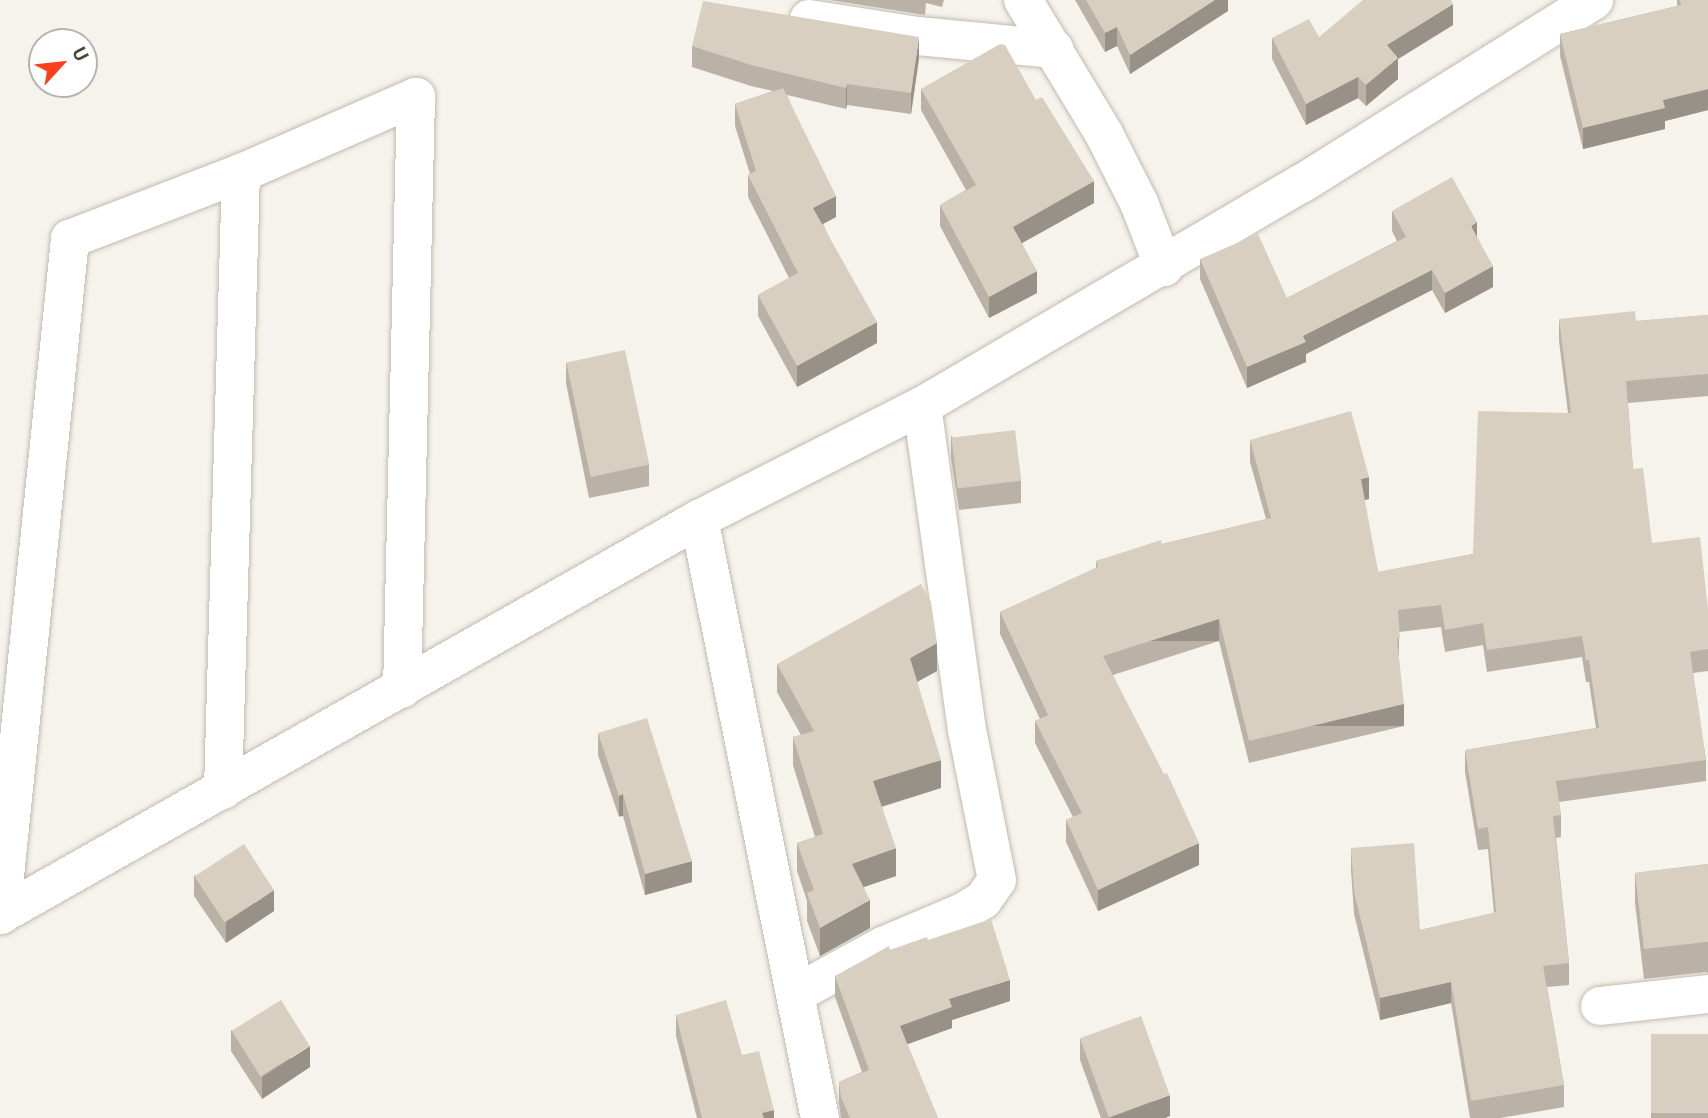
<!DOCTYPE html>
<html>
<head>
<meta charset="utf-8">
<style>
	body { margin:0 }
	#map { position:relative; width:1708px; height:1118px; overflow:hidden; background:#f6f3ec; font-family:Roboto,sans-serif }
	div>[style] { position:absolute }
	.roads { filter:drop-shadow(0 0 2px #c2bbae) drop-shadow(0 0 2px #c2bbae) }
	.minor>* { height:38px; margin:-19px; padding:0 19px; transform-origin:19px; border-radius:19px; background:#fff }
	.wall>* { inset:0; background:#bab2a6; transform-origin:0 0 }
	.shaded-wall>* { inset:0; background:#979187; transform-origin:0 0 }
	.building>* { inset:0; background:#d8cfc1; transform-origin:0 0 }
	span { translate:-50% -50%; white-space:nowrap; text-align:center; line-height:1.15; -webkit-text-stroke:7px #fff; paint-order:stroke }
	.north { position:absolute; left:28px; top:28px; width:70px; height:70px; box-sizing:border-box; background:#fff; border:2px solid #b7b4b0; border-radius:50%; rotate:63deg; font-size:19px; font-weight:700; line-height:28px; text-align:center; color:#4b4439 }
	.north::after { content:''; display:block; margin:auto; width:24px; height:32px; background:#fc3f1d; clip-path:polygon(50% 0,100% 100%,50% 72%,0 100%) }
</style>
</head>
<body>
<div id="map">
	<div class="roads">
		<div class="minor">
			<i style="left:1023px;top:0;width:157px;rotate:58.8deg"></i>
			<i style="left:1104px;top:134px;width:77px;rotate:63.1deg"></i>
			<i style="left:1139px;top:203px;width:69px;rotate:68.7deg"></i>
			<i style="left:809px;top:19px;width:110px;rotate:8.9deg"></i>
			<i style="left:918px;top:36px;width:137px;rotate:5.5deg"></i>
			<i style="left:699px;top:519px;width:611px;rotate:78.58deg"></i>
			<i style="left:223px;top:790px;width:617px;rotate:-88.33deg"></i>
			<i style="left:0;top:915px;width:803px;rotate:-29.53deg"></i>
			<i style="left:699px;top:519px;width:250px;rotate:-26.9deg"></i>
			<i style="left:922px;top:406px;width:439px;rotate:-30.4deg"></i>
			<i style="left:1301px;top:184px;width:346px;rotate:-32.1deg"></i>
			<i style="left:1px;top:915px;width:680px;rotate:-84.17deg"></i>
			<i style="left:70px;top:239px;width:183px;rotate:-21.1deg"></i>
			<i style="left:241px;top:173px;width:191px;rotate:-23.5deg"></i>
			<i style="left:416px;top:97px;width:592px;rotate:91.35deg"></i>
			<i style="left:797px;top:993px;width:98px;rotate:-28.7deg"></i>
			<i style="left:883px;top:946px;width:87px;rotate:-23deg"></i>
			<i style="left:963px;top:912px;width:23px;rotate:-31deg"></i>
			<i style="left:983px;top:900px;width:24px;rotate:-55deg"></i>
			<i style="left:997px;top:880px;width:153px;rotate:-101.3deg"></i>
			<i style="left:967px;top:730px;width:327px;rotate:-97.9deg"></i>
			<i style="left:1600px;top:1006px;width:109px;rotate:-6.3deg"></i>
		</div>
	</div>
	<div class="wall">
		<i style="clip-path:polygon(830px 0,944px 0,942px 7px,926px 3px,925px 15px)"></i>
		<i style="clip-path:polygon(1075px 0,1228px 0,1228px 11px,1130px 74px,1117px 46px,1105px 52px)"></i>
		<i style="clip-path:polygon(1677px 0,1708px 0,1708px 110px,1665px 121px,1665px 129px,1583px 149px,1560px 56px,1560px 34px,1677px 6px)"></i>
		<i style="clip-path:polygon(1453px 25px,1398px 59px,1398px 79px,1366px 106px,1358px 98px,1306px 125px,1272px 59px,1272px 38px,1319px 37px)"></i>
		<i style="clip-path:polygon(692px 46px,919px 58px,911px 114px,847px 105px,846px 109px,787px 95px,836px 217px,823px 224px,877px 343px,797px 387px,758px 316px,758px 295px,789px 278px,748px 197px,748px 175px,750px 174px,735px 126px,735px 104px,773px 91px,751px 86px,692px 67px)"></i>
		<i style="clip-path:polygon(921px 89px,1094px 203px,1022px 243px,1037px 293px,989px 318px,940px 226px,940px 205px,966px 190px,921px 110px)"></i>
		<i style="clip-path:polygon(1392px 211px,1477px 237px,1493px 287px,1445px 313px,1432px 290px,1306px 354px,1306px 362px,1247px 388px,1200px 279px,1200px 259px,1287px 298px,1397px 241px,1392px 231px)"></i>
		<i style="clip-path:polygon(1708px 315px,1708px 396px,1628px 403px,1633px 469px,1652px 543px,1708px 609px,1708px 671px,1693px 673px,1706px 760px,1706px 781px,1559px 802px,1561px 815px,1561px 837px,1556px 838px,1569px 963px,1569px 985px,1547px 987px,1564px 1085px,1564px 1107px,1500px 1118px,1470px 1118px,1451px 1003px,1380px 1020px,1354px 914px,1351px 870px,1351px 848px,1420px 930px,1494px 913px,1488px 849px,1478px 850px,1465px 772px,1465px 750px,1596px 728px,1589px 682px,1586px 682px,1582px 657px,1487px 672px,1483px 645px,1445px 652px,1441px 627px,1399px 632px,1399px 660px,1404px 726px,1249px 763px,1219px 641px,1113px 675px,1199px 865px,1098px 911px,1066px 842px,1066px 820px,1073px 817px,1035px 743px,1035px 721px,1040px 719px,1000px 634px,1000px 612px,1096px 568px,1096px 561px,1162px 544px,1266px 519px,1250px 462px,1250px 440px,1369px 499px,1364px 500px,1378px 572px,1473px 554px,1568px 413px,1559px 341px,1559px 319px,1636px 321px)"></i>
		<i style="clip-path:polygon(566px 362px,649px 465px,649px 486px,589px 498px,566px 383px)"></i>
		<i style="clip-path:polygon(951px 436px,1021px 481px,1021px 503px,959px 510px,951px 458px)"></i>
		<i style="clip-path:polygon(777px 664px,937px 671px,917px 681px,941px 788px,882px 807px,896px 876px,864px 887px,870px 928px,820px 956px,807px 921px,807px 901px,797px 871px,797px 843px,815px 837px,793px 765px,793px 737px,801px 735px,777px 692px)"></i>
		<i style="clip-path:polygon(598px 733px,692px 882px,645px 895px,623px 816px,619px 817px,598px 755px)"></i>
		<i style="clip-path:polygon(1708px 864px,1708px 973px,1706px 972px,1644px 979px,1635px 903px,1635px 873px)"></i>
		<i style="clip-path:polygon(194px 875px,274px 911px,226px 943px,194px 896px)"></i>
		<i style="clip-path:polygon(928px 940px,1010px 1001px,952px 1020px,952px 1028px,907px 1044px,938px 1118px,841px 1118px,839px 1103px,839px 1082px,862px 1072px,835px 997px,835px 976px,890px 950px)"></i>
		<i style="clip-path:polygon(676px 1015px,742px 1055px,774px 1118px,697px 1118px,676px 1036px)"></i>
		<i style="clip-path:polygon(231px 1030px,310px 1067px,262px 1099px,231px 1051px)"></i>
		<i style="left:1708px;top:1034px;width:84px;height:57px;rotate:90deg"></i>
		<i style="clip-path:polygon(1080px 1039px,1170px 1116px,1165px 1118px,1101px 1118px,1080px 1060px)"></i>
	</div>
	<div class="shaded-wall">
		<i style="clip-path:polygon(1215px 0,1228px 0,1228px 11px,1130px 74px,1130px 55px)"></i>
		<i style="clip-path:polygon(1453px 4px,1453px 25px,1398px 59px,1398px 79px,1366px 106px,1366px 85px,1387px 45px)"></i>
		<i style="clip-path:polygon(1117px 27px,1117px 46px,1105px 52px,1105px 33px)"></i>
		<i style="clip-path:polygon(919px 37px,919px 58px,911px 114px,911px 93px)"></i>
		<i style="clip-path:polygon(1358px 77px,1358px 98px,1306px 125px,1306px 104px)"></i>
		<i style="clip-path:polygon(847px 84px,847px 105px,846px 109px,846px 88px)"></i>
		<i style="clip-path:polygon(1708px 89px,1708px 110px,1665px 121px,1665px 129px,1583px 149px,1583px 128px,1663px 100px)"></i>
		<i style="clip-path:polygon(1094px 181px,1094px 203px,1013px 248px,1013px 227px)"></i>
		<i style="clip-path:polygon(836px 196px,836px 217px,813px 229px,813px 208px)"></i>
		<i style="clip-path:polygon(1477px 222px,1477px 243px,1471px 226px)"></i>
		<i style="clip-path:polygon(1493px 266px,1493px 287px,1445px 313px,1445px 293px)"></i>
		<i style="clip-path:polygon(1432px 270px,1432px 290px,1306px 354px,1306px 362px,1247px 388px,1247px 367px,1303px 336px)"></i>
		<i style="clip-path:polygon(1037px 271px,1037px 293px,989px 318px,989px 297px)"></i>
		<i style="clip-path:polygon(877px 322px,877px 343px,797px 387px,797px 366px)"></i>
		<i style="clip-path:polygon(1369px 477px,1369px 499px,1361px 501px,1361px 479px)"></i>
		<i style="left:1219px;top:619px;width:22px;height:122px;rotate:90deg"></i>
		<i style="clip-path:polygon(937px 643px,937px 671px,910px 686px,910px 658px)"></i>
		<i style="left:1404px;top:704px;width:22px;height:159px;rotate:90deg"></i>
		<i style="clip-path:polygon(941px 760px,941px 788px,873px 809px,873px 781px)"></i>
		<i style="left:623px;top:794px;width:22px;height:4px;rotate:90deg"></i>
		<i style="clip-path:polygon(1199px 843px,1199px 865px,1098px 911px,1098px 890px)"></i>
		<i style="clip-path:polygon(896px 848px,896px 876px,852px 891px,852px 864px)"></i>
		<i style="clip-path:polygon(692px 861px,692px 882px,645px 895px,645px 874px)"></i>
		<i style="clip-path:polygon(274px 890px,274px 911px,226px 943px,226px 922px)"></i>
		<i style="clip-path:polygon(870px 900px,870px 928px,820px 956px,820px 928px)"></i>
		<i style="clip-path:polygon(1010px 980px,1010px 1001px,952px 1020px,952px 1028px,900px 1047px,900px 1026px,949px 999px)"></i>
		<i style="clip-path:polygon(1451px 982px,1451px 1003px,1380px 1020px,1380px 998px)"></i>
		<i style="clip-path:polygon(310px 1046px,310px 1067px,262px 1099px,262px 1077px)"></i>
		<i style="clip-path:polygon(1170px 1095px,1170px 1116px,1165px 1118px,1109px 1118px)"></i>
		<i style="clip-path:polygon(774px 1110px,774px 1118px,762px 1118px,762px 1113px)"></i>
	</div>
	<div class="building">
		<i style="clip-path:polygon(1086px 0,1215px 0,1130px 55px,1117px 27px,1105px 33px)"></i>
		<i style="clip-path:polygon(1363px 0,1451px 0,1453px 4px,1387px 45px,1398px 58px,1366px 85px,1358px 77px,1306px 104px,1272px 38px,1309px 19px,1319px 37px)"></i>
		<i style="clip-path:polygon(1680px 0,1708px 0,1708px 89px,1663px 100px,1665px 108px,1583px 128px,1560px 34px,1681px 5px)"></i>
		<i style="clip-path:polygon(703px 1px,919px 37px,911px 93px,847px 84px,846px 88px,751px 65px,692px 46px)"></i>
		<i style="clip-path:polygon(1000px 44px,1005px 45px,1036px 100px,1042px 97px,1094px 181px,1013px 227px,1037px 271px,989px 297px,940px 205px,976px 185px,921px 89px)"></i>
		<i style="clip-path:polygon(783px 88px,836px 196px,813px 208px,877px 322px,797px 366px,758px 295px,798px 273px,748px 175px,756px 171px,735px 104px)"></i>
		<i style="clip-path:polygon(1452px 177px,1477px 222px,1471px 226px,1493px 266px,1445px 293px,1432px 270px,1303px 336px,1306px 342px,1247px 367px,1200px 259px,1258px 234px,1287px 298px,1406px 237px,1392px 211px)"></i>
		<i style="clip-path:polygon(1635px 311px,1636px 321px,1708px 315px,1708px 374px,1626px 381px,1633px 469px,1643px 468px,1652px 543px,1700px 537px,1708px 609px,1708px 649px,1690px 652px,1706px 760px,1556px 781px,1561px 815px,1553px 816px,1569px 963px,1543px 966px,1564px 1085px,1471px 1101px,1451px 982px,1380px 998px,1354px 892px,1351px 848px,1414px 843px,1420px 930px,1496px 912px,1488px 827px,1478px 829px,1465px 750px,1599px 728px,1589px 660px,1586px 660px,1582px 636px,1487px 650px,1483px 623px,1445px 630px,1441px 605px,1398px 610px,1400px 638px,1397px 639px,1404px 704px,1249px 741px,1219px 619px,1103px 656px,1164px 774px,1167px 773px,1199px 843px,1098px 890px,1066px 820px,1082px 813px,1035px 721px,1048px 715px,1000px 612px,1098px 567px,1096px 561px,1161px 540px,1162px 544px,1271px 518px,1250px 440px,1351px 411px,1369px 477px,1361px 479px,1378px 572px,1473px 554px,1478px 411px,1571px 413px,1559px 319px)"></i>
		<i style="left:625px;top:350px;width:117px;height:60px;rotate:78deg"></i>
		<i style="left:1015px;top:430px;width:51px;height:64px;rotate:83deg"></i>
		<i style="clip-path:polygon(921px 584px,931px 602px,937px 643px,910px 658px,941px 760px,873px 781px,896px 848px,852px 864px,870px 900px,820px 928px,807px 893px,814px 890px,797px 843px,823px 834px,793px 737px,814px 731px,777px 664px)"></i>
		<i style="clip-path:polygon(647px 718px,692px 861px,645px 874px,623px 794px,619px 796px,598px 733px)"></i>
		<i style="left:244px;top:844px;width:55px;height:59px;rotate:57deg"></i>
		<i style="clip-path:polygon(1708px 864px,1708px 942px,1706px 942px,1644px 949px,1635px 873px)"></i>
		<i style="clip-path:polygon(991px 919px,1010px 980px,949px 999px,952px 1007px,900px 1026px,938px 1118px,850px 1118px,841px 1097px,839px 1082px,869px 1070px,835px 976px,889px 946px,890px 950px,927px 937px,928px 940px)"></i>
		<i style="left:281px;top:1000px;width:54px;height:58px;rotate:58deg"></i>
		<i style="clip-path:polygon(726px 1000px,742px 1055px,759px 1051px,774px 1110px,762px 1113px,764px 1118px,702px 1118px,676px 1015px)"></i>
		<i style="left:1141px;top:1016px;width:84px;height:65px;rotate:70deg"></i>
		<i style="left:1708px;top:1034px;width:79px;height:57px;rotate:90deg"></i>
	</div>
	<div class="north">U</div>
</div>
</body>
</html>
